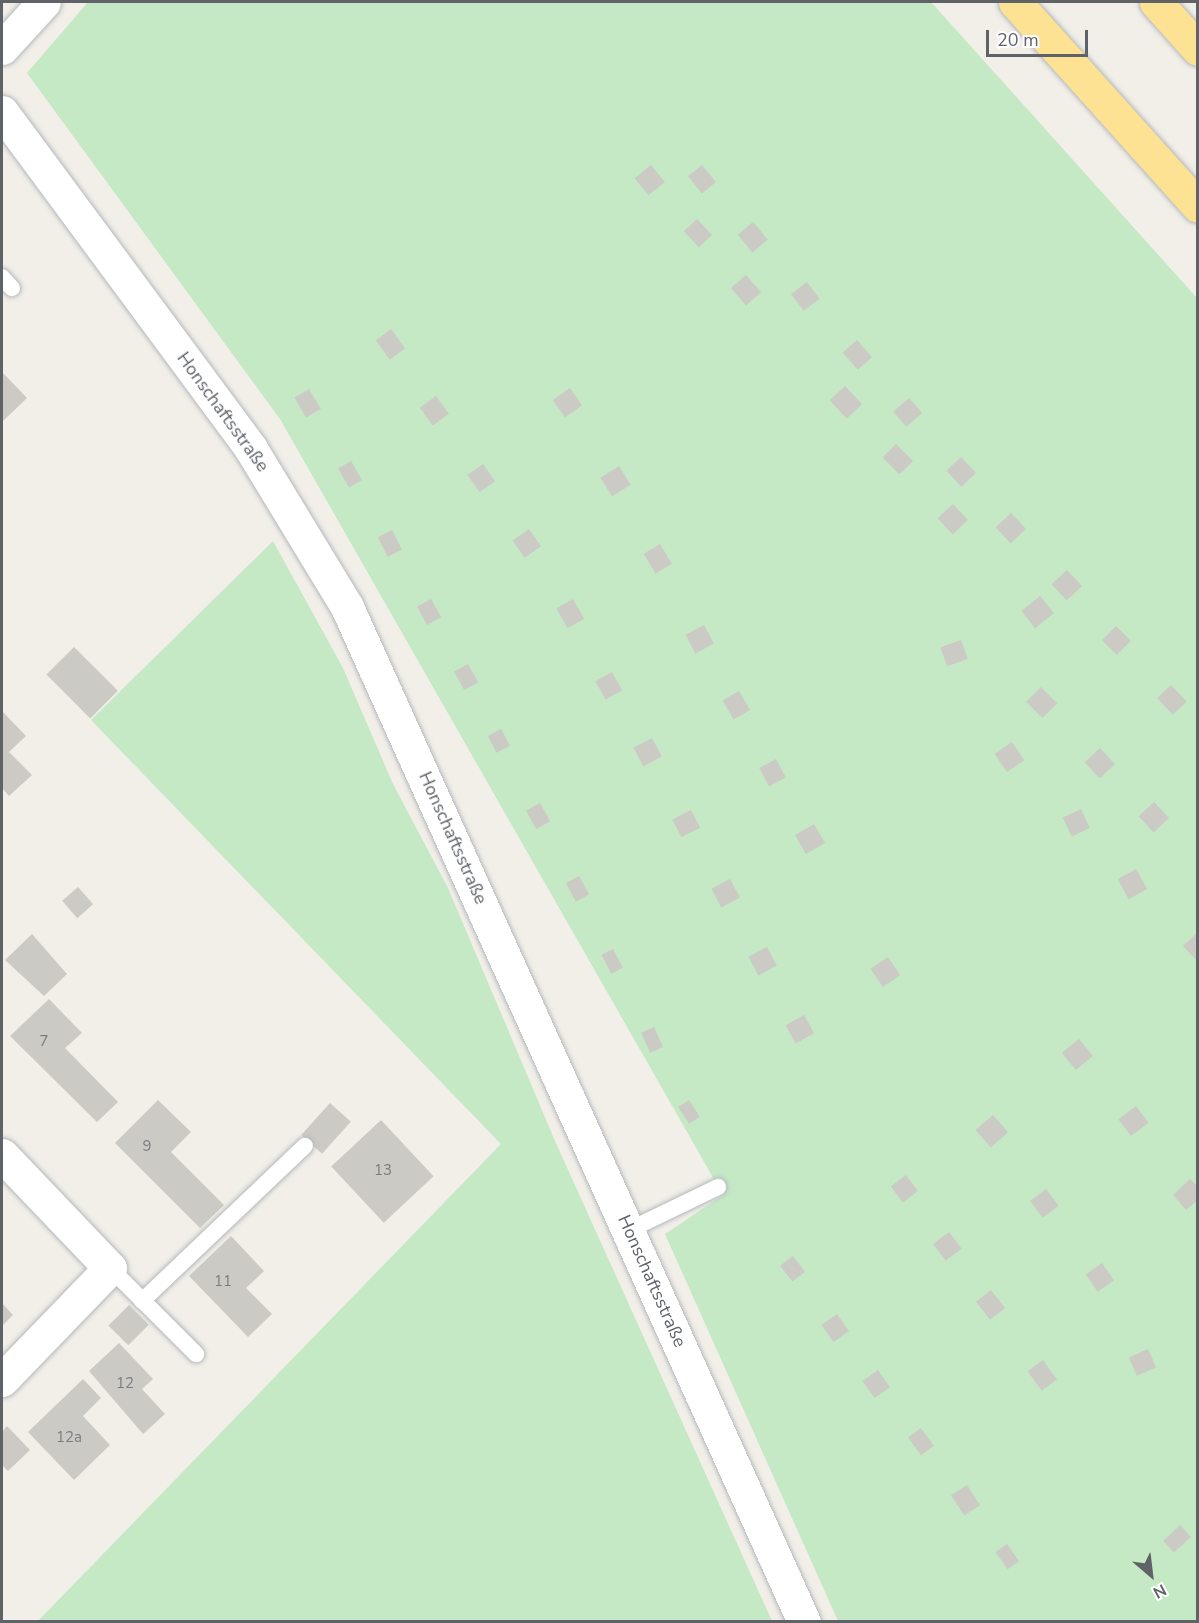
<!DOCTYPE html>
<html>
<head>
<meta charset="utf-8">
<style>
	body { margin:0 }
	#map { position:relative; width:1199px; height:1623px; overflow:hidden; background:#f1efe8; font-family:"Nunito Sans",sans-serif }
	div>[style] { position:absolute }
	.green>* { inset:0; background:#c5e8c5 }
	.building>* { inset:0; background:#cccac5; transform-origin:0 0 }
	.roads { filter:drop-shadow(0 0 2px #b5b8bc) drop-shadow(0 0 2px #b5b8bc) }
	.lane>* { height:16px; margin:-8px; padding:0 8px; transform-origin:8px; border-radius:8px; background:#fff }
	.street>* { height:33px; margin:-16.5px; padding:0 16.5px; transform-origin:16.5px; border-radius:16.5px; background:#fff }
	.secondary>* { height:33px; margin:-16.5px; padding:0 16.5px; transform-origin:16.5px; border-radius:16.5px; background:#fff }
	.highway>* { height:33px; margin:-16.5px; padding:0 16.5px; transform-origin:16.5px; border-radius:16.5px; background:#fde293 }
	span { translate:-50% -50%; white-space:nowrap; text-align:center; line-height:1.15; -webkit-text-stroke:5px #fff; paint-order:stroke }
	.number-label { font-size:15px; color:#7a7d7f }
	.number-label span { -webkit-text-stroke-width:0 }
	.street-label { font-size:18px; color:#5f6368 }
	.frame { position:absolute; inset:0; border:3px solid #5f6368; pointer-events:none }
	.north { position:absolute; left:1121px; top:1545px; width:60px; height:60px; -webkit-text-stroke:4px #fff; paint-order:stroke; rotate:152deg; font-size:16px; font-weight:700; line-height:24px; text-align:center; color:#5f6368 }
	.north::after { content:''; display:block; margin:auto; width:21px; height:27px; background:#5f6368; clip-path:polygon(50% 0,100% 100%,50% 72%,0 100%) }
	.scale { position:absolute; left:986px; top:30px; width:102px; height:27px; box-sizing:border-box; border:3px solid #5f6368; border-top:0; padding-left:8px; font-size:18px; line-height:21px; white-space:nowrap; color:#5f6368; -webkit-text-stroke:4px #fff; paint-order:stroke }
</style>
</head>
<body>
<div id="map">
	<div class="green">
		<i style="clip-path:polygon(88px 2px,931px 2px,1197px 298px,1197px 1621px,838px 1621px,665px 1234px,723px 1195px,280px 419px,27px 73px)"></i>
		<i style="clip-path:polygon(273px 541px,343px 668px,393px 784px,448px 888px,555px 1141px,772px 1621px,38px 1621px,501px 1144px,91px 720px)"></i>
	</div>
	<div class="building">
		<i style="left:651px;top:165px;width:22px;height:21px;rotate:51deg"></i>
		<i style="left:702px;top:165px;width:22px;height:18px;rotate:51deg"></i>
		<i style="left:697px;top:219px;width:22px;height:18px;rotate:47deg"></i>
		<i style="left:753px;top:222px;width:23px;height:20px;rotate:50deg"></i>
		<i style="left:746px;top:275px;width:23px;height:20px;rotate:49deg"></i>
		<i style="left:807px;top:282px;width:21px;height:20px;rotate:53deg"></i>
		<i style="left:391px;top:329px;width:24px;height:19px;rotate:54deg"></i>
		<i style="left:857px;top:340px;width:23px;height:19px;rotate:49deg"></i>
		<i style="clip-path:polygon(2px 372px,27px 398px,2px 422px)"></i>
		<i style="left:845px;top:386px;width:25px;height:21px;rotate:47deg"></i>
		<i style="left:570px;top:388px;width:21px;height:21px;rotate:55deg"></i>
		<i style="left:309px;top:389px;width:23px;height:17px;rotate:59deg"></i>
		<i style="left:436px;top:396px;width:22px;height:20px;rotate:54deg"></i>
		<i style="left:909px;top:398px;width:20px;height:21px;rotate:49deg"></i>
		<i style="left:896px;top:444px;width:24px;height:19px;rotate:45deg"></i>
		<i style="left:961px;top:457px;width:22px;height:20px;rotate:47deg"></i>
		<i style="left:351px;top:461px;width:22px;height:15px;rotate:60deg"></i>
		<i style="left:483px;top:464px;width:21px;height:19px;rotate:55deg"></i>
		<i style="left:619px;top:466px;width:22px;height:22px;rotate:58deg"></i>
		<i style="left:953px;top:504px;width:22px;height:21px;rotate:47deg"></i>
		<i style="left:1011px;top:513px;width:22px;height:21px;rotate:47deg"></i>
		<i style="left:529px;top:529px;width:21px;height:20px;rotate:55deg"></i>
		<i style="left:392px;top:530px;width:22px;height:16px;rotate:63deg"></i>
		<i style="left:660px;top:544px;width:23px;height:19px;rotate:59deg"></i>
		<i style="left:1067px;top:570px;width:22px;height:21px;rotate:47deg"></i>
		<i style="left:1040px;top:596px;width:22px;height:24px;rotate:51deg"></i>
		<i style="left:431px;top:599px;width:21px;height:16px;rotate:61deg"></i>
		<i style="left:573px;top:599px;width:23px;height:19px;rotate:61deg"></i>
		<i style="left:704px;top:625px;width:21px;height:21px;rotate:62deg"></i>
		<i style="left:1116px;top:626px;width:21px;height:20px;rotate:45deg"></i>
		<i style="left:961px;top:640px;width:20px;height:22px;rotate:70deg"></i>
		<i style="left:74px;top:647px;width:62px;height:39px;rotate:45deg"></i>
		<i style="left:468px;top:664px;width:21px;height:16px;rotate:61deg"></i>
		<i style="left:612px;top:672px;width:21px;height:19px;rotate:61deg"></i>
		<i style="left:1171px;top:685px;width:23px;height:19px;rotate:47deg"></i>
		<i style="left:1041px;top:687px;width:23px;height:21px;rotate:45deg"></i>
		<i style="left:739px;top:691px;width:22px;height:19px;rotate:60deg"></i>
		<i style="clip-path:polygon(2px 711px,26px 736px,9px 752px,32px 775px,9px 796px,2px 788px)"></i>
		<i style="left:501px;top:729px;width:19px;height:15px;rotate:62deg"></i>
		<i style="left:652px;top:738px;width:21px;height:21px;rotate:62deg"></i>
		<i style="left:1012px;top:742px;width:22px;height:21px;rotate:56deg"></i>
		<i style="left:1100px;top:748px;width:22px;height:21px;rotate:47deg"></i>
		<i style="left:776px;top:759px;width:21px;height:19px;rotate:62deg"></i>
		<i style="left:1154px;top:802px;width:22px;height:21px;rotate:47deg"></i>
		<i style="left:540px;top:803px;width:21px;height:16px;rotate:61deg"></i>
		<i style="left:1081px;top:809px;width:21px;height:20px;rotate:65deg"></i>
		<i style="left:691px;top:810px;width:20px;height:21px;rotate:63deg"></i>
		<i style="left:814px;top:824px;width:22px;height:22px;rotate:60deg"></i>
		<i style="left:1136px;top:869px;width:23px;height:21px;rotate:61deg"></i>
		<i style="left:579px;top:876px;width:21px;height:15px;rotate:61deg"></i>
		<i style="left:730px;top:879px;width:21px;height:21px;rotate:62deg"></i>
		<i style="left:78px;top:887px;width:23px;height:21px;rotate:49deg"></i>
		<i style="clip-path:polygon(1198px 932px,1198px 959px,1196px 960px,1183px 946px)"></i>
		<i style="clip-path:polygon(32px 934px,67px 974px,44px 996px,5px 960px)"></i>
		<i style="left:767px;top:947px;width:21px;height:21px;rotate:62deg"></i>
		<i style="left:613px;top:949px;width:21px;height:13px;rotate:62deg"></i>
		<i style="left:888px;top:957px;width:22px;height:21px;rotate:56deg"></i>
		<i style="clip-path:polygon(49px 999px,82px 1033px,65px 1048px,118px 1102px,97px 1122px,10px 1036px)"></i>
		<i style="left:804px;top:1015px;width:21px;height:21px;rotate:61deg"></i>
		<i style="left:654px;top:1027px;width:22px;height:14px;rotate:66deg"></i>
		<i style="left:1079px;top:1039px;width:22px;height:22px;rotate:51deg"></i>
		<i style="clip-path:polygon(158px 1100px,191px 1132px,171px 1152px,224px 1205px,200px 1228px,115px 1143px)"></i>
		<i style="left:689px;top:1100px;width:20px;height:13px;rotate:57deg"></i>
		<i style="left:330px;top:1103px;width:28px;height:43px;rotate:42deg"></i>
		<i style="left:1136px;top:1106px;width:21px;height:22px;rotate:53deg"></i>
		<i style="left:993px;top:1115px;width:23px;height:23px;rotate:49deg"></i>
		<i style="left:381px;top:1120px;width:77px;height:68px;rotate:47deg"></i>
		<i style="left:906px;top:1175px;width:20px;height:19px;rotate:53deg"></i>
		<i style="clip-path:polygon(1190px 1179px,1198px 1187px,1198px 1200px,1186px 1210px,1173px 1195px)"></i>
		<i style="left:1046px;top:1189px;width:21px;height:20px;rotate:53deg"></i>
		<i style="left:949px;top:1232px;width:21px;height:20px;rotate:53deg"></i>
		<i style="clip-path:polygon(231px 1236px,264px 1271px,246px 1288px,272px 1314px,248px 1337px,189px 1276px)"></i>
		<i style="left:793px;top:1256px;width:20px;height:16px;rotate:53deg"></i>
		<i style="left:1102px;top:1263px;width:21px;height:20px;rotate:55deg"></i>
		<i style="left:991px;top:1290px;width:23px;height:19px;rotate:52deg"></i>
		<i style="clip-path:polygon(2px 1303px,13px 1315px,2px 1326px)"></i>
		<i style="left:129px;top:1305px;width:28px;height:29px;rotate:45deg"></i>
		<i style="left:837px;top:1314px;width:21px;height:19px;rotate:55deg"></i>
		<i style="clip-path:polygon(119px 1343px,153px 1379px,142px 1389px,165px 1414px,143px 1434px,89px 1371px)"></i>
		<i style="left:1148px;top:1349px;width:20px;height:21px;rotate:66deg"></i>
		<i style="left:1043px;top:1360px;width:24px;height:19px;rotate:54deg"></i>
		<i style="left:878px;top:1370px;width:21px;height:19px;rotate:55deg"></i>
		<i style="clip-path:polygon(83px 1379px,101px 1398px,83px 1416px,110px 1445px,74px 1480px,28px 1432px)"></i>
		<i style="clip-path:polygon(7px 1426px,30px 1450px,8px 1471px,2px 1465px,2px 1432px)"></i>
		<i style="left:921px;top:1428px;width:22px;height:16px;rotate:54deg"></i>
		<i style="left:967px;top:1485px;width:24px;height:19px;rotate:57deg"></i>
		<i style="left:1180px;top:1525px;width:16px;height:23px;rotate:47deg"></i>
		<i style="left:1007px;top:1544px;width:21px;height:14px;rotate:55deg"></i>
	</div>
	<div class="roads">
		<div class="lane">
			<i style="left:2px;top:277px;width:15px;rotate:48deg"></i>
			<i style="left:629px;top:1230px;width:99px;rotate:-25.8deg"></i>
			<i style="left:110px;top:1268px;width:122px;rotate:45deg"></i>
			<i style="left:142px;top:1301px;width:225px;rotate:-43.6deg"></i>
		</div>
		<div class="street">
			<i style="left:2px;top:48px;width:62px;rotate:-47.6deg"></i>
			<i style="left:2px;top:1155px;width:156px;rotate:46.3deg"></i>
			<i style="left:110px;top:1268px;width:156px;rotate:134deg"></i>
		</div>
		<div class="secondary">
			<i style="left:2px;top:112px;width:419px;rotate:53.5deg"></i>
			<i style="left:251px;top:449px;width:185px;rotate:58.7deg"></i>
			<i style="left:347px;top:607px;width:1113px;rotate:65.76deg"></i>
		</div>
		<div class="highway">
			<i style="left:1015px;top:2px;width:274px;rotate:48.1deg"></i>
			<i style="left:1156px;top:2px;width:63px;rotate:48.2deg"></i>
		</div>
	</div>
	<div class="number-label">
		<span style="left:44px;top:1042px">7</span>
		<span style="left:147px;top:1147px">9</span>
		<span style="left:383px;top:1171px">13</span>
		<span style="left:223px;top:1282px">11</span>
		<span style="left:125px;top:1384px">12</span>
		<span style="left:69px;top:1438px">12a</span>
	</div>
	<div class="street-label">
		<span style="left:223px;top:412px;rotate:54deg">Honschaftsstraße</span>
		<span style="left:453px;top:838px;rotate:66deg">Honschaftsstraße</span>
		<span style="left:652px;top:1281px;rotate:66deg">Honschaftsstraße</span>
	</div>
	<div class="frame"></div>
	<div class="north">N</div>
	<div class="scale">20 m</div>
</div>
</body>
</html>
